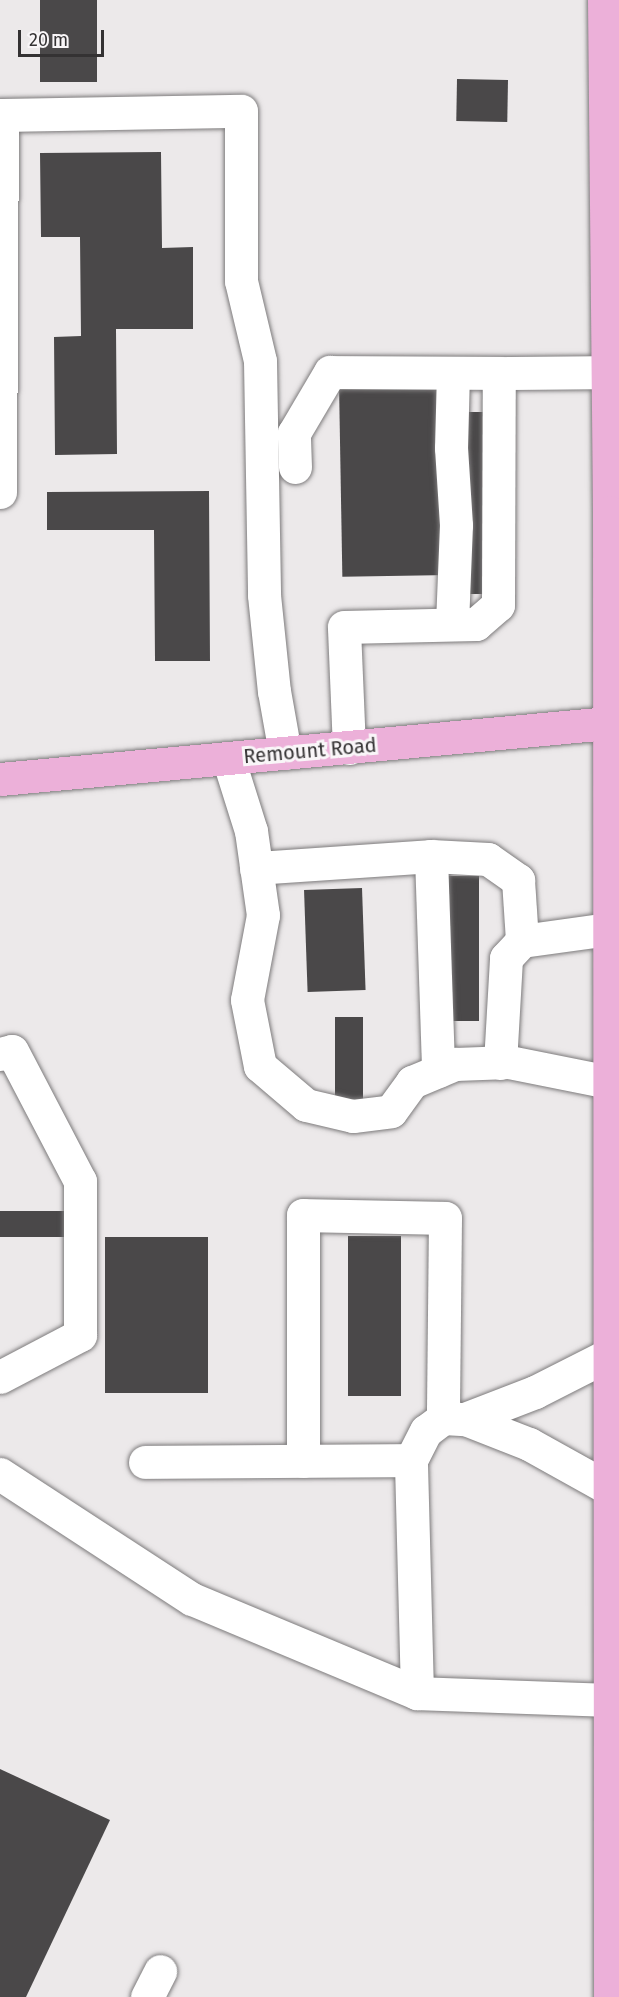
<!DOCTYPE html>
<html>
<head>
<meta charset="utf-8">
<style>
	body { margin:0 }
	#map { position:relative; width:619px; height:1997px; overflow:hidden; background:#ece9ea; font-family:"Fira Sans",sans-serif }
	div>[style] { position:absolute }
	.building>* { inset:0; background:#4a4849; transform-origin:0 0 }
	.roads { filter:drop-shadow(0 0 2px #7d7b7c) drop-shadow(0 0 2px #7d7b7c) }
	.minor>* { height:33px; margin:-16.5px; padding:0 16.5px; transform-origin:16.5px; border-radius:16.5px; background:#fff }
	.major>* { height:33px; margin:-16.5px; padding:0 16.5px; transform-origin:16.5px; border-radius:16.5px; background:#ecb0d9 }
	span { translate:-50% -50%; white-space:nowrap; text-align:center; line-height:1.15; -webkit-text-stroke:6px #f9f6f8; paint-order:stroke }
	.street-label { font-size:20px; color:#343233 }
	.scale { position:absolute; left:18px; top:30px; width:86px; height:27px; box-sizing:border-box; border:3px solid #343233; border-top:0; padding-left:8px; font-size:18px; line-height:21px; white-space:nowrap; color:#343233; -webkit-text-stroke:4px #f9f6f8; paint-order:stroke }
</style>
</head>
<body>
<div id="map">
	<div class="building">
		<i style="left:40px;top:0;width:57px;height:82px"></i>
		<i style="left:457px;top:79px;width:51px;height:42px;rotate:1deg"></i>
		<i style="clip-path:polygon(161px 152px,162px 248px,193px 247px,193px 329px,116px 329px,117px 454px,55px 455px,54px 337px,81px 336px,80px 237px,41px 237px,40px 153px)"></i>
		<i style="left:446px;top:383px;width:192px;height:107px;rotate:89deg"></i>
		<i style="left:458px;top:412px;width:32px;height:182px"></i>
		<i style="clip-path:polygon(209px 491px,210px 661px,155px 661px,154px 530px,47px 530px,47px 492px)"></i>
		<i style="left:444px;top:876px;width:35px;height:145px"></i>
		<i style="left:362px;top:888px;width:102px;height:58px;rotate:88deg"></i>
		<i style="left:335px;top:1017px;width:28px;height:89px"></i>
		<i style="left:0;top:1211px;width:71px;height:26px"></i>
		<i style="left:348px;top:1236px;width:53px;height:160px"></i>
		<i style="left:105px;top:1237px;width:103px;height:156px"></i>
		<i style="clip-path:polygon(0 1769px,110px 1820px,26px 1997px,0 1997px)"></i>
	</div>
	<div class="roads">
		<div class="minor">
			<i style="left:0;top:115px;width:241px;rotate:-1deg"></i>
			<i style="left:241px;top:111px;width:170px;rotate:90deg"></i>
			<i style="left:241px;top:281px;width:82px;rotate:76.6deg"></i>
			<i style="left:260px;top:361px;width:234px;rotate:89deg"></i>
			<i style="left:264px;top:595px;width:97px;rotate:84.1deg"></i>
			<i style="left:274px;top:691px;width:63px;rotate:79.9deg"></i>
			<i style="left:295px;top:467px;width:34px;rotate:-92deg"></i>
			<i style="left:294px;top:433px;width:71px;rotate:-59.5deg"></i>
			<i style="left:330px;top:372px;width:169px;rotate:0.3deg"></i>
			<i style="left:0;top:492px;width:377px;rotate:-89.7deg"></i>
			<i style="left:452px;top:624px;width:99px;rotate:-87.7deg"></i>
			<i style="left:456px;top:525px;width:77px;rotate:-93.7deg"></i>
			<i style="left:451px;top:448px;width:74px;rotate:-88.5deg"></i>
			<i style="left:349px;top:748px;width:121px;rotate:-92.4deg"></i>
			<i style="left:344px;top:627px;width:132px;rotate:-1.3deg"></i>
			<i style="left:476px;top:624px;width:29px;rotate:-41deg"></i>
			<i style="left:498px;top:605px;width:232px;rotate:-89.8deg"></i>
			<i style="left:499px;top:373px;width:107px;rotate:-0.5deg"></i>
			<i style="left:228px;top:758px;width:77px;rotate:72.5deg"></i>
			<i style="left:251px;top:831px;width:85px;rotate:81.9deg"></i>
			<i style="left:263px;top:915px;width:86px;rotate:100.7deg"></i>
			<i style="left:247px;top:1000px;width:67px;rotate:78.9deg"></i>
			<i style="left:260px;top:1066px;width:60px;rotate:40.3deg"></i>
			<i style="left:306px;top:1105px;width:48px;rotate:13.2deg"></i>
			<i style="left:353px;top:1116px;width:38px;rotate:-7deg"></i>
			<i style="left:391px;top:1111px;width:36px;rotate:-54deg"></i>
			<i style="left:412px;top:1082px;width:47px;rotate:-22.7deg"></i>
			<i style="left:455px;top:1064px;width:54px;rotate:-2.1deg"></i>
			<i style="left:509px;top:1062px;width:102px;rotate:11.3deg"></i>
			<i style="left:431px;top:856px;width:57px;rotate:3deg"></i>
			<i style="left:488px;top:859px;width:37px;rotate:35deg"></i>
			<i style="left:518px;top:880px;width:61px;rotate:86.2deg"></i>
			<i style="left:256px;top:868px;width:175px;rotate:-3.9deg"></i>
			<i style="left:431px;top:856px;width:215px;rotate:88.1deg"></i>
			<i style="left:0;top:1054px;width:12px;rotate:-14deg"></i>
			<i style="left:12px;top:1051px;width:147px;rotate:62.4deg"></i>
			<i style="left:80px;top:1181px;width:154px;rotate:90deg"></i>
			<i style="left:80px;top:1335px;width:90px;rotate:152.3deg"></i>
			<i style="left:500px;top:1063px;width:105px;rotate:-86.7deg"></i>
			<i style="left:506px;top:958px;width:23px;rotate:-47deg"></i>
			<i style="left:522px;top:941px;width:88px;rotate:-7.9deg"></i>
			<i style="left:465px;top:1419px;width:75px;rotate:-21.1deg"></i>
			<i style="left:535px;top:1392px;width:82px;rotate:-26.9deg"></i>
			<i style="left:303px;top:1461px;width:246px;rotate:-90deg"></i>
			<i style="left:303px;top:1215px;width:142px;rotate:1.2deg"></i>
			<i style="left:445px;top:1218px;width:200px;rotate:90.6deg"></i>
			<i style="left:145px;top:1462px;width:266px;rotate:-0.4deg"></i>
			<i style="left:0;top:1474px;width:229px;rotate:33.1deg"></i>
			<i style="left:192px;top:1599px;width:244px;rotate:22.7deg"></i>
			<i style="left:417px;top:1693px;width:191px;rotate:2.1deg"></i>
			<i style="left:417px;top:1693px;width:233px;rotate:-91.5deg"></i>
			<i style="left:411px;top:1460px;width:33px;rotate:-63deg"></i>
			<i style="left:426px;top:1431px;width:21px;rotate:-37deg"></i>
			<i style="left:443px;top:1418px;width:22px;rotate:3deg"></i>
			<i style="left:465px;top:1419px;width:69px;rotate:21.3deg"></i>
			<i style="left:529px;top:1444px;width:90px;rotate:29.1deg"></i>
			<i style="left:147px;top:1997px;width:29px;rotate:-63deg"></i>
		</div>
		<div class="major">
			<i style="left:604px;top:0;width:512px;rotate:89.44deg"></i>
			<i style="left:609px;top:512px;width:1485px;rotate:89.96deg"></i>
			<i style="left:0;top:779px;width:622px;rotate:-5.26deg"></i>
		</div>
	</div>
	<div class="street-label">
		<span style="left:310px;top:751px;rotate:-5deg">Remount Road</span>
	</div>
	<div class="scale">20 m</div>
</div>
</body>
</html>
